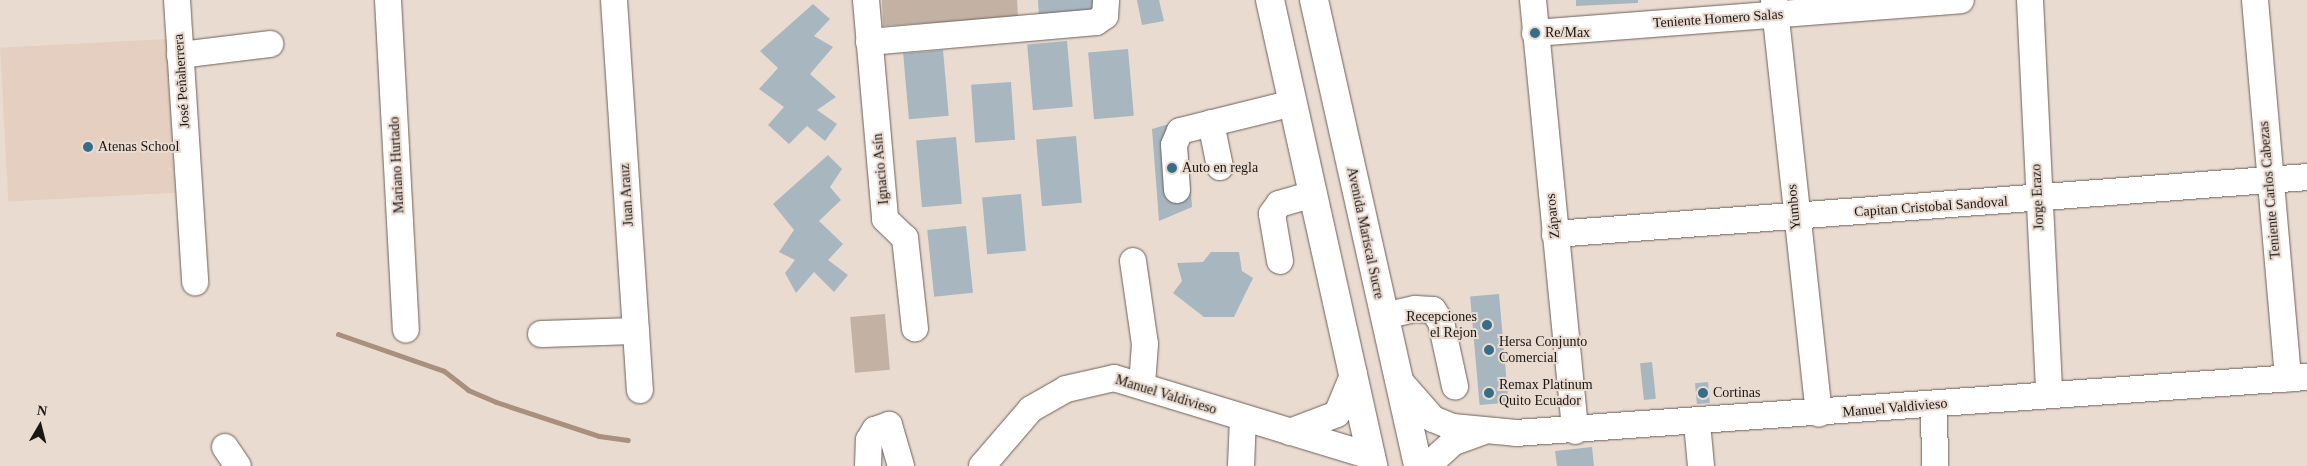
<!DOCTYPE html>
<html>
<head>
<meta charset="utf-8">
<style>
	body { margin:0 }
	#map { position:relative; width:2307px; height:466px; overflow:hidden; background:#eadbd1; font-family:"Times New Roman",serif }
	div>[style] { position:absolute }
	.built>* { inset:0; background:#e4cfc0; transform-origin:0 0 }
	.green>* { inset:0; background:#c3b1a4; transform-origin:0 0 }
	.stream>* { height:5px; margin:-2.5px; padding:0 2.5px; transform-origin:2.5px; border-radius:2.5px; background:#a98f7d }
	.building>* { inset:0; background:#a7b6bf; transform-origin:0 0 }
	.roads { filter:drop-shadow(0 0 1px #6e6158) drop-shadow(0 0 1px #6e6158) }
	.minor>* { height:26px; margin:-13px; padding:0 13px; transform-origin:13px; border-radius:13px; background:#fff }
	.major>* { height:28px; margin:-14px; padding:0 14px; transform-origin:14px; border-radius:14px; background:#fff }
	.dots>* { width:14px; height:14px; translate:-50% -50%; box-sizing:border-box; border:2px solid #eadbd1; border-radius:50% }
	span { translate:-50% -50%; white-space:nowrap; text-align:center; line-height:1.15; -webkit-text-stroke:4px #eadbd1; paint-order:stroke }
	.street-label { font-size:14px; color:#1b1613 }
	.poi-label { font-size:14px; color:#1b1613 }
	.left { translate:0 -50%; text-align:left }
	.right { translate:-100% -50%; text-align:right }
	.north { position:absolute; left:15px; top:401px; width:50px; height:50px; -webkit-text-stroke:4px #eadbd1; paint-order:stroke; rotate:8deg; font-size:14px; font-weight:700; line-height:20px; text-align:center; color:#1b1613 }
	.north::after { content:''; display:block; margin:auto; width:18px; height:22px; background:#1b1613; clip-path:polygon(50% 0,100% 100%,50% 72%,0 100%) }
</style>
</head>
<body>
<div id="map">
	<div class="built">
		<i style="left:167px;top:39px;width:154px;height:167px;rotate:87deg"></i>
	</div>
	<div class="green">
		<i style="clip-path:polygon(882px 0,1017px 0,1018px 17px,883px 26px)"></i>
		<i style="left:885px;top:314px;width:56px;height:35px;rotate:85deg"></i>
	</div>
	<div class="stream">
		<i style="left:338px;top:334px;width:112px;rotate:19.2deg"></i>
		<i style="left:444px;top:371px;width:31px;rotate:38deg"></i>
		<i style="left:468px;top:390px;width:30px;rotate:23deg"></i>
		<i style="left:496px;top:402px;width:108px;rotate:18.3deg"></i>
		<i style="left:599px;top:436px;width:29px;rotate:8deg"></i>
	</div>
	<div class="building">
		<i style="clip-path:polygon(1038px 0,1096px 0,1097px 15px,1039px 19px)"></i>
		<i style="clip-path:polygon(1137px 0,1159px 0,1164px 21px,1142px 25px)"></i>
		<i style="clip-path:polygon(1576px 0,1638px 0,1638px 3px,1576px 6px)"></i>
		<i style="clip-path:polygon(813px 4px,830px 19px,814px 36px,833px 47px,810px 74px,836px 97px,817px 110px,837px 124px,825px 141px,807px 126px,789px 144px,768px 125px,784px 107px,759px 89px,778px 68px,760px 51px)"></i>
		<i style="left:1067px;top:41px;width:66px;height:40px;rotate:85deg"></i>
		<i style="left:1128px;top:49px;width:67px;height:40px;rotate:85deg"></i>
		<i style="left:943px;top:50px;width:66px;height:40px;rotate:85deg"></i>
		<i style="left:1011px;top:82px;width:58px;height:40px;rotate:86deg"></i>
		<i style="clip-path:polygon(1186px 119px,1192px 207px,1159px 221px,1152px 129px)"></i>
		<i style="left:1076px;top:136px;width:67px;height:40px;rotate:85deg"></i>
		<i style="left:956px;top:137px;width:67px;height:40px;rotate:85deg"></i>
		<i style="clip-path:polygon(828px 155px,842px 169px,830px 187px,841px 200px,819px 221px,843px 244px,828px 260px,848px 275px,834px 292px,814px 272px,796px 293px,785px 273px,795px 260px,779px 252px,794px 230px,773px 204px)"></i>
		<i style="left:1021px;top:194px;width:57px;height:39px;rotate:85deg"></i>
		<i style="left:966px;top:226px;width:67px;height:39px;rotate:84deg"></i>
		<i style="clip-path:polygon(1211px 252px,1239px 252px,1242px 271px,1253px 278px,1234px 317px,1204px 317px,1173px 293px,1182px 281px,1177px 263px,1203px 262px)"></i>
		<i style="left:1499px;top:294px;width:109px;height:29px;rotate:85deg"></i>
		<i style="left:1652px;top:362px;width:37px;height:12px;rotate:84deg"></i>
		<i style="left:1708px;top:382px;width:21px;height:13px;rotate:85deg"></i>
		<i style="clip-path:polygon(1592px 447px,1594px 466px,1557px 466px,1555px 451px)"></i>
	</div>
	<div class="roads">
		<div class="minor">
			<i style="left:177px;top:0;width:283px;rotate:86.3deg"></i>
			<i style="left:388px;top:0;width:330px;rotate:86.9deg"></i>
			<i style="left:614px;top:0;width:391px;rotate:86.2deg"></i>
			<i style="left:866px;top:0;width:220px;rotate:85deg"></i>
			<i style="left:885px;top:219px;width:28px;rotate:44deg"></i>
			<i style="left:905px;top:238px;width:91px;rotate:83.7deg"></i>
			<i style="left:1533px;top:0;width:433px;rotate:84.4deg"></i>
			<i style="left:1774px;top:0;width:416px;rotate:83.8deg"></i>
			<i style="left:2030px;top:0;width:393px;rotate:87.2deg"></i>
			<i style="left:2255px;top:0;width:380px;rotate:85deg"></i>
			<i style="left:1535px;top:33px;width:427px;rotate:-4.4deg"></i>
			<i style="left:869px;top:42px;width:228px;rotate:-5deg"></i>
			<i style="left:1096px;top:22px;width:11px;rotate:-34deg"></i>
			<i style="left:1105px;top:16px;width:16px;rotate:-86deg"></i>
			<i style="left:180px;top:55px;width:91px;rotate:-7deg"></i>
			<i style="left:1211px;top:123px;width:45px;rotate:78.4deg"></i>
			<i style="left:1177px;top:190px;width:45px;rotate:-93.8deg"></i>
			<i style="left:1174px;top:145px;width:15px;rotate:-67deg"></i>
			<i style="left:1180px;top:131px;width:116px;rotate:-13.9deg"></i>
			<i style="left:1555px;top:234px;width:754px;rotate:-4.33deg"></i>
			<i style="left:1133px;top:261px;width:84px;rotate:81.8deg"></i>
			<i style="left:1145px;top:344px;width:41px;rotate:94.2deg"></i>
			<i style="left:1280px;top:261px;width:48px;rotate:-99.7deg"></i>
			<i style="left:1272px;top:214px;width:12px;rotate:-55deg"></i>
			<i style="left:1279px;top:204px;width:36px;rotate:-16deg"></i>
			<i style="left:1384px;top:316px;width:32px;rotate:-13deg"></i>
			<i style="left:1415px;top:309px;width:18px;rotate:3deg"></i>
			<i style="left:1433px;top:310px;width:14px;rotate:56deg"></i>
			<i style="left:1441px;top:322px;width:66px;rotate:77.7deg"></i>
			<i style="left:541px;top:334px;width:95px;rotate:-1.8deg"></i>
			<i style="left:1398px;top:379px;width:53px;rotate:48.8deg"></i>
			<i style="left:1433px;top:419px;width:22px;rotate:22deg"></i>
			<i style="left:1453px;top:427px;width:63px;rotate:5.4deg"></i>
			<i style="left:1516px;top:433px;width:793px;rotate:-4.05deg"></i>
			<i style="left:1934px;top:405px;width:61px;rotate:89.1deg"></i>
			<i style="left:1697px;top:423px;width:43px;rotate:84.7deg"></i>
			<i style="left:1290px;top:432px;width:50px;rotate:-21deg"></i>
			<i style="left:1337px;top:414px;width:44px;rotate:-67.5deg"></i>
			<i style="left:225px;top:447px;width:23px;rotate:56deg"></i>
			<i style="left:868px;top:466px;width:26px;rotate:-88deg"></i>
			<i style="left:869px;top:440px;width:12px;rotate:-59deg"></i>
			<i style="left:875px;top:430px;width:15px;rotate:-20deg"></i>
			<i style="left:889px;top:425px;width:43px;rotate:73.7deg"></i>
			<i style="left:982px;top:466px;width:75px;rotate:-49.3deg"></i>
			<i style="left:1031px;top:409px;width:40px;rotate:-29.7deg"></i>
			<i style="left:1066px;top:389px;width:49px;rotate:-12.9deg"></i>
			<i style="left:1114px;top:378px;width:269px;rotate:16.9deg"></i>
			<i style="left:1241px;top:466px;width:48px;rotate:-87.6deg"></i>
			<i style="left:1427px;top:466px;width:36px;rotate:-42deg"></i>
			<i style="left:1454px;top:442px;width:30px;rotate:-20deg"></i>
		</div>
		<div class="major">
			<i style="left:1270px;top:0;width:477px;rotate:77.5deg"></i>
			<i style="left:1314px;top:0;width:477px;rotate:77.4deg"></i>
		</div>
	</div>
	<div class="dots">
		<i style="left:1535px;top:33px;background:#366d88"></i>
		<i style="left:88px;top:147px;background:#366d88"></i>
		<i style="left:1172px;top:168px;background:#366d88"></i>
		<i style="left:1487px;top:325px;background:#366d88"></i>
		<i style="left:1489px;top:350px;background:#366d88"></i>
		<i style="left:1489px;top:393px;background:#366d88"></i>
		<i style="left:1703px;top:393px;background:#366d88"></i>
	</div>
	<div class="street-label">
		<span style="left:1718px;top:19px;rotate:-4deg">Teniente Homero Salas</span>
		<span style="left:182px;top:81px;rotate:-94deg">José Peñaherrera</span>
		<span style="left:397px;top:165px;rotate:-93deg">Mariano Hurtado</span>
		<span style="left:881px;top:169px;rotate:-95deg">Ignacio Asín</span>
		<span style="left:2270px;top:190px;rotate:-95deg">Teniente Carlos Cabezas</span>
		<span style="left:627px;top:195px;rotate:-94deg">Juan Arauz</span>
		<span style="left:2038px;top:197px;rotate:-93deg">Jorge Erazo</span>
		<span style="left:1794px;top:207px;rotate:-95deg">Yumbos</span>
		<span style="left:1931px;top:207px;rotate:-4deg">Capitan Cristobal Sandoval</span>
		<span style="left:1553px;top:216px;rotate:-96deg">Záparos</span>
		<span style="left:1365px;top:233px;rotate:78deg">Avenida Mariscal Sucre</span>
		<span style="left:1166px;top:395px;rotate:17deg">Manuel Valdivieso</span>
		<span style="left:1895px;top:408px;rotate:-5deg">Manuel Valdivieso</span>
	</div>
	<div class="poi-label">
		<span class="left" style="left:1545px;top:33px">Re/Max</span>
		<span class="left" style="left:98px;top:147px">Atenas School</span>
		<span class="left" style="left:1182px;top:168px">Auto en regla</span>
		<span class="right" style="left:1477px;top:325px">Recepciones<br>el Rejon</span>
		<span class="left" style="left:1499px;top:350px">Hersa Conjunto<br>Comercial</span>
		<span class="left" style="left:1499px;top:393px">Remax Platinum<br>Quito Ecuador</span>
		<span class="left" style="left:1713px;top:393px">Cortinas</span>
	</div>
	<div class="north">N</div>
</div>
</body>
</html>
